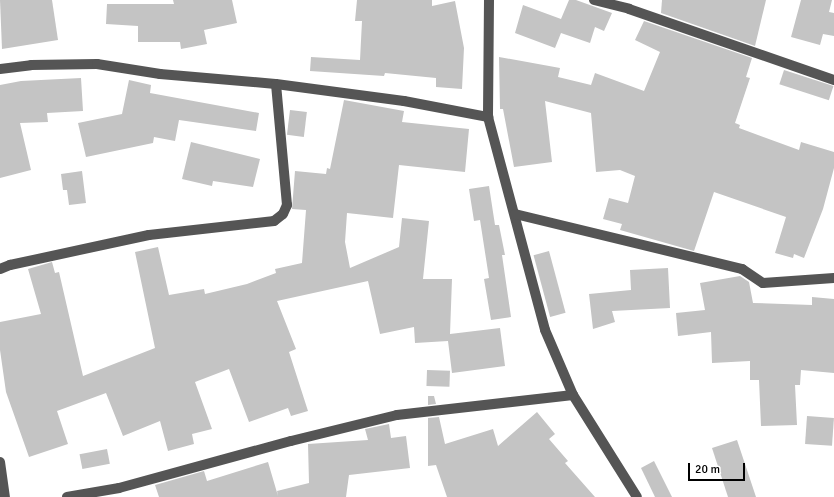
<!DOCTYPE html>
<html>
<head>
<meta charset="utf-8">
<style>
	body { margin:0 }
	#map { position:relative; width:834px; height:497px; overflow:hidden; background:#fff; font-family:Signika,sans-serif }
	div>[style] { position:absolute }
	.building>* { inset:0; background:#c4c4c4; transform-origin:0 0 }
	.minor>* { height:10px; margin:-5px; padding:0 5px; transform-origin:5px; border-radius:5px; background:#555 }
	span { translate:-50% -50%; white-space:nowrap; text-align:center; line-height:1.15; -webkit-text-stroke:3.5px #fff; paint-order:stroke }
	.scale { position:absolute; left:688px; top:463px; width:57px; height:18px; box-sizing:border-box; border:2px solid #000; border-top:0; padding-left:5px; font-size:12px; line-height:14px; white-space:nowrap; color:#000; -webkit-text-stroke:3px #fff; paint-order:stroke }
</style>
</head>
<body>
<div id="map">
	<div class="building">
		<i style="clip-path:polygon(0 0,52px 0,58px 40px,2px 49px)"></i>
		<i style="clip-path:polygon(173px 0,232px 0,237px 23px,204px 30px,207px 44px,181px 49px,180px 42px,138px 42px,138px 26px,106px 24px,107px 4px,174px 4px)"></i>
		<i style="clip-path:polygon(357px 0,432px 0,432px 6px,455px 1px,464px 48px,462px 89px,436px 87px,436px 78px,385px 73px,384px 76px,310px 71px,311px 57px,360px 60px,362px 21px,355px 21px)"></i>
		<i style="clip-path:polygon(569px 0,576px 0,612px 13px,604px 31px,595px 27px,590px 43px,561px 33px,555px 48px,515px 33px,523px 5px,561px 19px)"></i>
		<i style="clip-path:polygon(662px 0,766px 0,755px 46px,661px 13px)"></i>
		<i style="clip-path:polygon(801px 0,832px 0,829px 12px,834px 13px,834px 36px,823px 34px,820px 45px,791px 37px)"></i>
		<i style="clip-path:polygon(644px 21px,752px 58px,746px 77px,750px 78px,735px 123px,740px 125px,739px 128px,799px 150px,801px 142px,834px 152px,834px 168px,823px 209px,804px 258px,794px 254px,793px 258px,775px 253px,786px 217px,714px 192px,694px 251px,620px 230px,622px 224px,603px 219px,609px 198px,628px 203px,635px 176px,620px 170px,596px 172px,591px 113px,545px 101px,552px 162px,514px 167px,503px 109px,500px 109px,499px 57px,560px 68px,558px 77px,591px 85px,595px 73px,644px 91px,660px 52px,635px 40px)"></i>
		<i style="left:784px;top:70px;width:52px;height:15px;rotate:18deg"></i>
		<i style="clip-path:polygon(81px 78px,83px 111px,47px 113px,48px 122px,20px 123px,31px 170px,0 178px,0 85px,21px 81px)"></i>
		<i style="clip-path:polygon(129px 80px,151px 85px,150px 93px,259px 113px,256px 131px,179px 120px,175px 141px,154px 137px,153px 143px,86px 157px,78px 123px,122px 114px)"></i>
		<i style="clip-path:polygon(344px 100px,404px 111px,402px 122px,469px 129px,465px 172px,399px 165px,393px 218px,347px 213px,345px 242px,350px 268px,399px 247px,402px 218px,429px 221px,423px 279px,452px 279px,450px 334px,500px 328px,505px 366px,452px 373px,448px 341px,415px 343px,414px 327px,380px 334px,368px 281px,277px 301px,296px 349px,289px 352px,308px 411px,291px 416px,288px 408px,249px 422px,229px 369px,195px 382px,212px 429px,192px 434px,194px 444px,168px 451px,160px 421px,123px 436px,106px 393px,57px 411px,68px 444px,29px 457px,6px 392px,0 350px,0 322px,41px 314px,28px 269px,52px 262px,55px 273px,59px 272px,83px 376px,155px 348px,135px 252px,158px 247px,169px 295px,204px 289px,205px 294px,247px 284px,276px 273px,275px 269px,302px 263px,306px 210px,292px 209px,295px 171px,326px 174px,327px 168px,330px 169px)"></i>
		<i style="left:290px;top:110px;width:17px;height:25px;rotate:7deg"></i>
		<i style="clip-path:polygon(191px 142px,260px 159px,253px 187px,213px 181px,212px 186px,182px 179px)"></i>
		<i style="clip-path:polygon(82px 171px,86px 203px,69px 205px,67px 190px,63px 190px,61px 174px)"></i>
		<i style="clip-path:polygon(489px 186px,495px 225px,499px 225px,505px 255px,502px 255px,511px 317px,491px 320px,484px 279px,489px 278px,480px 220px,474px 221px,469px 189px)"></i>
		<i style="left:549px;top:251px;width:64px;height:16px;rotate:75deg"></i>
		<i style="clip-path:polygon(668px 268px,670px 308px,612px 311px,615px 322px,593px 329px,589px 294px,631px 290px,630px 270px)"></i>
		<i style="clip-path:polygon(740px 276px,749px 282px,753px 303px,812px 305px,812px 297px,834px 299px,834px 373px,801px 370px,800px 385px,795px 385px,797px 425px,761px 426px,759px 380px,750px 380px,750px 361px,712px 363px,711px 332px,678px 336px,676px 313px,705px 310px,700px 283px)"></i>
		<i style="left:427px;top:370px;width:23px;height:16px;rotate:2deg"></i>
		<i style="clip-path:polygon(428px 396px,434px 396px,436px 404px,428px 405px)"></i>
		<i style="clip-path:polygon(537px 412px,555px 434px,549px 439px,568px 461px,565px 463px,595px 497px,447px 497px,436px 465px,428px 466px,428px 418px,439px 417px,445px 444px,493px 429px,498px 446px)"></i>
		<i style="left:807px;top:416px;width:27px;height:28px;rotate:4deg"></i>
		<i style="clip-path:polygon(389px 424px,391px 438px,406px 436px,410px 468px,349px 475px,346px 497px,159px 497px,155px 485px,204px 471px,207px 481px,268px 462px,278px 496px,277px 491px,309px 483px,308px 444px,368px 440px,365px 429px)"></i>
		<i style="clip-path:polygon(737px 440px,756px 497px,728px 497px,712px 448px)"></i>
		<i style="left:107px;top:449px;width:15px;height:28px;rotate:79deg"></i>
		<i style="clip-path:polygon(654px 461px,672px 497px,655px 497px,641px 468px)"></i>
	</div>
	<div class="minor">
		<i style="left:489px;top:0;width:117px;rotate:90.5deg"></i>
		<i style="left:488px;top:117px;width:220px;rotate:75deg"></i>
		<i style="left:545px;top:330px;width:71px;rotate:66.7deg"></i>
		<i style="left:573px;top:395px;width:120px;rotate:57.9deg"></i>
		<i style="left:594px;top:0;width:36px;rotate:14deg"></i>
		<i style="left:629px;top:9px;width:217px;rotate:19.1deg"></i>
		<i style="left:0;top:69px;width:31px;rotate:-7deg"></i>
		<i style="left:31px;top:65px;width:66px;rotate:-0.9deg"></i>
		<i style="left:97px;top:64px;width:64px;rotate:9deg"></i>
		<i style="left:160px;top:74px;width:116px;rotate:4.9deg"></i>
		<i style="left:276px;top:84px;width:129px;rotate:7.6deg"></i>
		<i style="left:404px;top:101px;width:86px;rotate:10.8deg"></i>
		<i style="left:515px;top:214px;width:234px;rotate:13.6deg"></i>
		<i style="left:742px;top:269px;width:25px;rotate:34deg"></i>
		<i style="left:763px;top:283px;width:71px;rotate:-4deg"></i>
		<i style="left:0;top:269px;width:11px;rotate:-22deg"></i>
		<i style="left:10px;top:265px;width:142px;rotate:-12.2deg"></i>
		<i style="left:149px;top:235px;width:126px;rotate:-6.4deg"></i>
		<i style="left:274px;top:221px;width:11px;rotate:-38deg"></i>
		<i style="left:283px;top:214px;width:10px;rotate:-66deg"></i>
		<i style="left:287px;top:205px;width:121px;rotate:-95.2deg"></i>
		<i style="left:0;top:462px;width:35px;rotate:82deg"></i>
		<i style="left:67px;top:497px;width:53px;rotate:-9.8deg"></i>
		<i style="left:119px;top:488px;width:178px;rotate:-15.3deg"></i>
		<i style="left:291px;top:441px;width:109px;rotate:-13.8deg"></i>
		<i style="left:397px;top:415px;width:177px;rotate:-6.5deg"></i>
	</div>
	<div class="scale">20 m</div>
</div>
</body>
</html>
